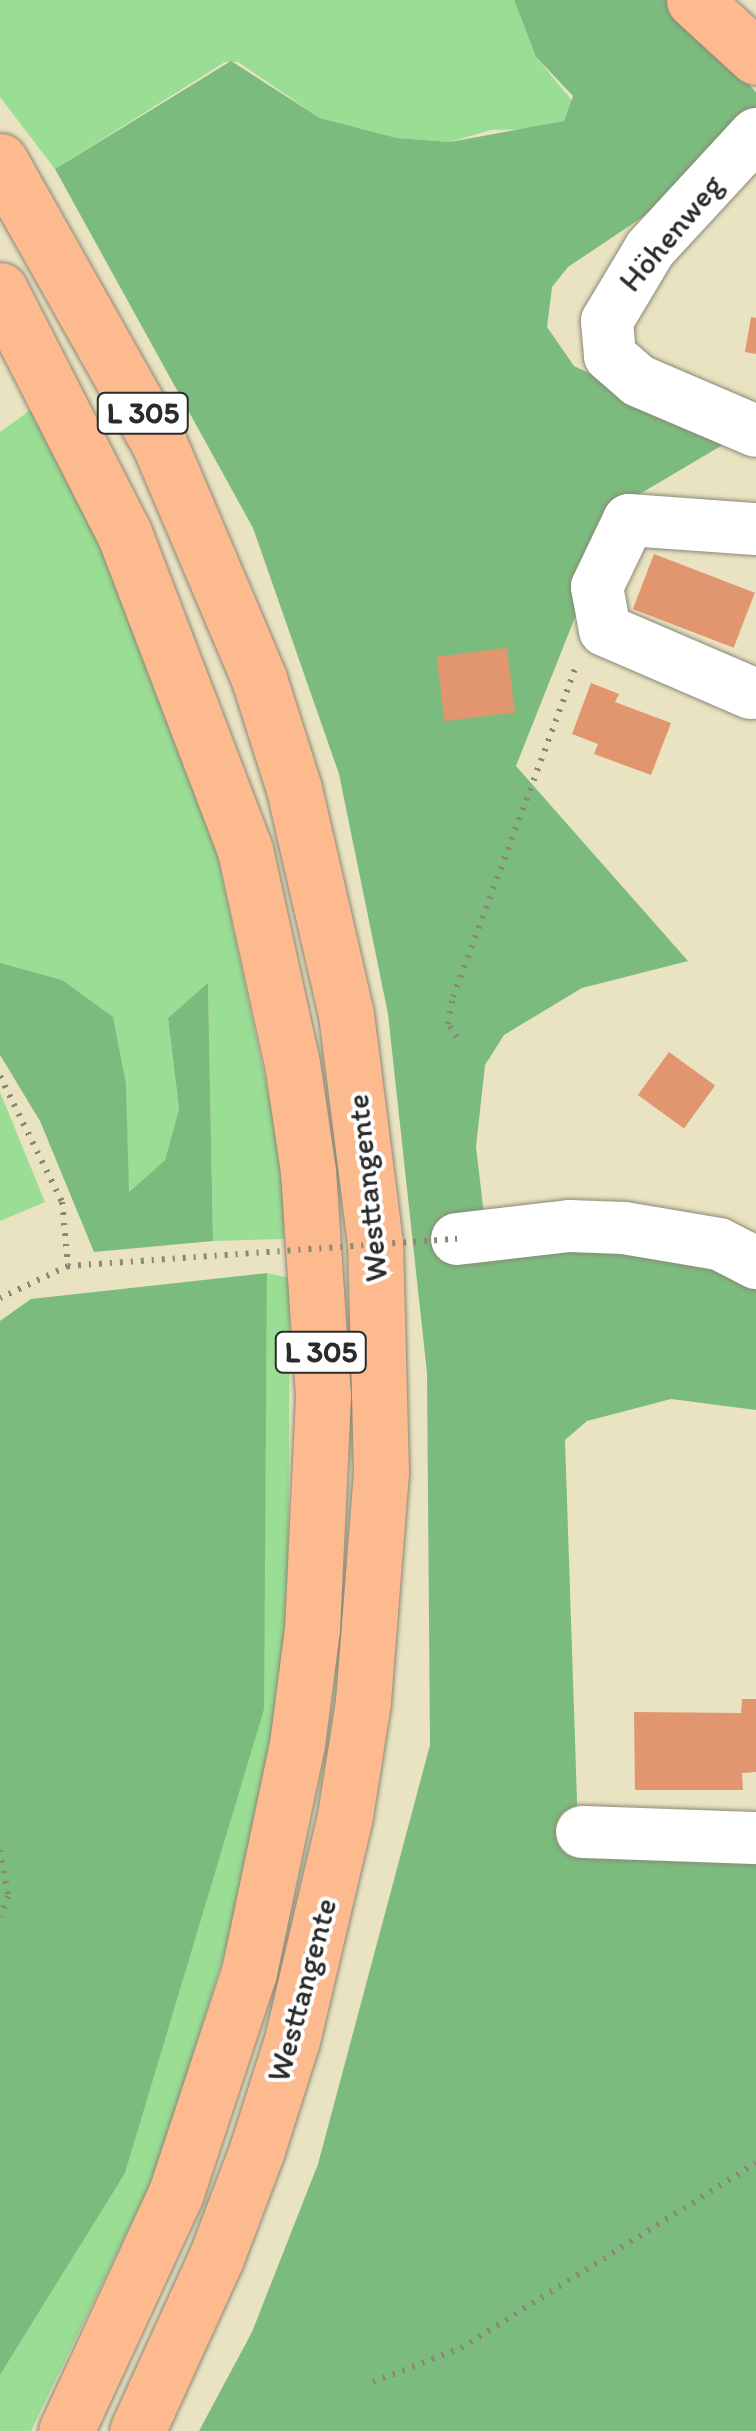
<!DOCTYPE html>
<html>
<head>
<meta charset="utf-8">
<style>
	body { margin:0 }
	#map { position:relative; width:756px; height:2431px; overflow:hidden; background:#e9e3c2; font-family:Itim,sans-serif }
	div>[style] { position:absolute }
	.green>* { inset:0; background:#9add95 }
	.forest>* { inset:0; background:#7bbc7e }
	.building>* { inset:0; background:#e1966f; transform-origin:0 0 }
	.path>* { height:6px; margin-top:-3px; transform-origin:0; background:repeating-linear-gradient(90deg,#8a8776 0 2.5px,transparent 0 10.5px) }
	.roads { filter:drop-shadow(0 0 2px #8a8776) drop-shadow(0 0 2px #8a8776) }
	.minor>* { height:52px; margin:-26px; padding:0 26px; transform-origin:26px; border-radius:26px; background:#fff }
	.major>* { height:55px; margin:-27.5px; padding:0 27.5px; transform-origin:27.5px; border-radius:27.5px; background:#fcba8e }
	.path-bridge>* { height:6px; margin-top:-3px; transform-origin:0; background:repeating-linear-gradient(90deg,#8a8776 0 2.5px,transparent 0 10.5px) }
	span { translate:-50% -50%; white-space:nowrap; text-align:center; line-height:1.15; -webkit-text-stroke:8px #fff; paint-order:stroke }
	.shield-label span { padding:2px 8px; background:#fff; border:2px solid; border-radius:8px; -webkit-text-stroke-width:0 }
	.shield-label { font-size:30px; color:#2b2b2b; font-weight:700 }
	.street-label { font-size:32px; color:#2b2b2b }
</style>
</head>
<body>
<div id="map">
	<div class="green">
		<i style="clip-path:polygon(0 0,514px 0,536px 57px,574px 103px,564px 121px,539px 129px,491px 130px,450px 142px,397px 138px,320px 118px,238px 62px,225px 62px,55px 169px,0 97px)"></i>
		<i style="clip-path:polygon(39px 404px,111px 549px,213px 834px,283px 1163px,284px 1239px,213px 1241px,208px 984px,168px 1018px,179px 1109px,165px 1160px,128px 1193px,126px 1084px,0 963px,0 432px)"></i>
		<i style="clip-path:polygon(0 1092px,45px 1202px,0 1221px)"></i>
		<i style="clip-path:polygon(267px 1273px,290px 1278px,288px 1638px,248px 1878px,158px 2168px,31px 2431px,0 2431px,0 2375px,125px 2172px,263px 1709px)"></i>
	</div>
	<div class="forest">
		<i style="clip-path:polygon(514px 0,669px 0,756px 92px,756px 119px,686px 188px,568px 267px,552px 287px,547px 327px,574px 366px,731px 440px,633px 498px,597px 562px,516px 766px,688px 961px,582px 988px,504px 1035px,485px 1065px,476px 1147px,487px 1240px,584px 1231px,756px 1275px,756px 1410px,671px 1399px,587px 1421px,565px 1440px,578px 1830px,756px 1845px,756px 2431px,199px 2431px,252px 2332px,318px 2164px,430px 1745px,427px 1373px,388px 1014px,339px 774px,253px 528px,55px 169px,231px 61px,320px 118px,397px 138px,450px 142px,564px 121px,573px 96px,536px 57px)"></i>
		<i style="clip-path:polygon(0 963px,62px 980px,113px 1017px,126px 1084px,129px 1192px,165px 1160px,179px 1109px,168px 1018px,208px 983px,213px 1241px,94px 1252px,40px 1121px,0 1055px)"></i>
		<i style="clip-path:polygon(267px 1273px,264px 1709px,125px 2173px,0 2375px,0 1321px,31px 1299px)"></i>
	</div>
	<div class="building">
		<i style="clip-path:polygon(751px 317px,756px 318px,756px 354px,745px 352px)"></i>
		<i style="left:654px;top:554px;width:108px;height:59px;rotate:21deg"></i>
		<i style="left:507px;top:648px;width:65px;height:71px;rotate:83deg"></i>
		<i style="clip-path:polygon(591px 683px,619px 694px,615px 702px,671px 723px,651px 775px,594px 754px,598px 744px,572px 734px)"></i>
		<i style="left:669px;top:1052px;width:57px;height:53px;rotate:36deg"></i>
		<i style="clip-path:polygon(742px 1699px,756px 1699px,756px 1772px,742px 1773px,743px 1790px,635px 1790px,634px 1712px,741px 1713px)"></i>
	</div>
	<div class="path">
		<i style="left:457px;top:1037px;width:16px;rotate:-125deg"></i>
		<i style="left:448px;top:1024px;width:27px;rotate:-80deg"></i>
		<i style="left:453px;top:997px;width:355px;rotate:-69.6deg"></i>
		<i style="left:0;top:1076px;width:140px;rotate:63.8deg"></i>
		<i style="left:62px;top:1202px;width:64px;rotate:84.6deg"></i>
		<i style="left:68px;top:1266px;width:75px;rotate:154.8deg"></i>
		<i style="left:0;top:1850px;width:47px;rotate:80.1deg"></i>
		<i style="left:8px;top:1896px;width:22px;rotate:111deg"></i>
		<i style="left:373px;top:2382px;width:94px;rotate:-21.1deg"></i>
		<i style="left:461px;top:2348px;width:348px;rotate:-32.1deg"></i>
	</div>
	<div class="roads">
		<div class="minor">
			<i style="left:756px;top:134px;width:156px;rotate:132.7deg"></i>
			<i style="left:650px;top:249px;width:84px;rotate:120.8deg"></i>
			<i style="left:607px;top:321px;width:35px;rotate:85deg"></i>
			<i style="left:610px;top:356px;width:38px;rotate:41deg"></i>
			<i style="left:639px;top:381px;width:127px;rotate:23.1deg"></i>
			<i style="left:751px;top:693px;width:159px;rotate:-156.7deg"></i>
			<i style="left:605px;top:630px;width:44px;rotate:-100.5deg"></i>
			<i style="left:597px;top:587px;width:74px;rotate:-64.5deg"></i>
			<i style="left:629px;top:520px;width:127px;rotate:4.1deg"></i>
			<i style="left:457px;top:1239px;width:113px;rotate:-6.6deg"></i>
			<i style="left:569px;top:1226px;width:55px;rotate:2.1deg"></i>
			<i style="left:624px;top:1228px;width:96px;rotate:9.6deg"></i>
			<i style="left:719px;top:1244px;width:42px;rotate:27.2deg"></i>
			<i style="left:582px;top:1832px;width:174px;rotate:2deg"></i>
		</div>
		<div class="major">
			<i style="left:694px;top:0;width:84px;rotate:42.6deg"></i>
			<i style="left:0;top:161px;width:324px;rotate:60.6deg"></i>
			<i style="left:159px;top:443px;width:256px;rotate:67deg"></i>
			<i style="left:259px;top:679px;width:115px;rotate:72.3deg"></i>
			<i style="left:294px;top:789px;width:231px;rotate:77deg"></i>
			<i style="left:346px;top:1014px;width:230px;rotate:82.8deg"></i>
			<i style="left:375px;top:1242px;width:230px;rotate:88.5deg"></i>
			<i style="left:381px;top:1472px;width:231px;rotate:94.5deg"></i>
			<i style="left:363px;top:1702px;width:115px;rotate:99deg"></i>
			<i style="left:345px;top:1816px;width:230px;rotate:103.3deg"></i>
			<i style="left:292px;top:2040px;width:115px;rotate:107.7deg"></i>
			<i style="left:257px;top:2150px;width:116px;rotate:110.8deg"></i>
			<i style="left:216px;top:2258px;width:190px;rotate:114.5deg"></i>
			<i style="left:0;top:290px;width:273px;rotate:63deg"></i>
			<i style="left:124px;top:533px;width:339px;rotate:69.1deg"></i>
			<i style="left:245px;top:850px;width:218px;rotate:77.6deg"></i>
			<i style="left:292px;top:1063px;width:109px;rotate:81.6deg"></i>
			<i style="left:308px;top:1171px;width:225px;rotate:86.2deg"></i>
			<i style="left:323px;top:1396px;width:233px;rotate:92.7deg"></i>
			<i style="left:312px;top:1629px;width:116px;rotate:97.4deg"></i>
			<i style="left:297px;top:1744px;width:233px;rotate:101.9deg"></i>
			<i style="left:249px;top:1972px;width:233px;rotate:108.3deg"></i>
			<i style="left:176px;top:2193px;width:262px;rotate:114.8deg"></i>
		</div>
	</div>
	<div class="path-bridge">
		<i style="left:68px;top:1266px;width:390px;rotate:-4deg"></i>
	</div>
	<div class="shield-label">
		<span style="left:143px;top:413px">L 305</span>
		<span style="left:321px;top:1352px">L 305</span>
	</div>
	<div class="street-label">
		<span style="left:671px;top:233px;rotate:-50deg">Höhenweg</span>
		<span style="left:367px;top:1188px;rotate:-96deg">Westtangente</span>
		<span style="left:302px;top:1990px;rotate:-75deg">Westtangente</span>
	</div>
</div>
</body>
</html>
